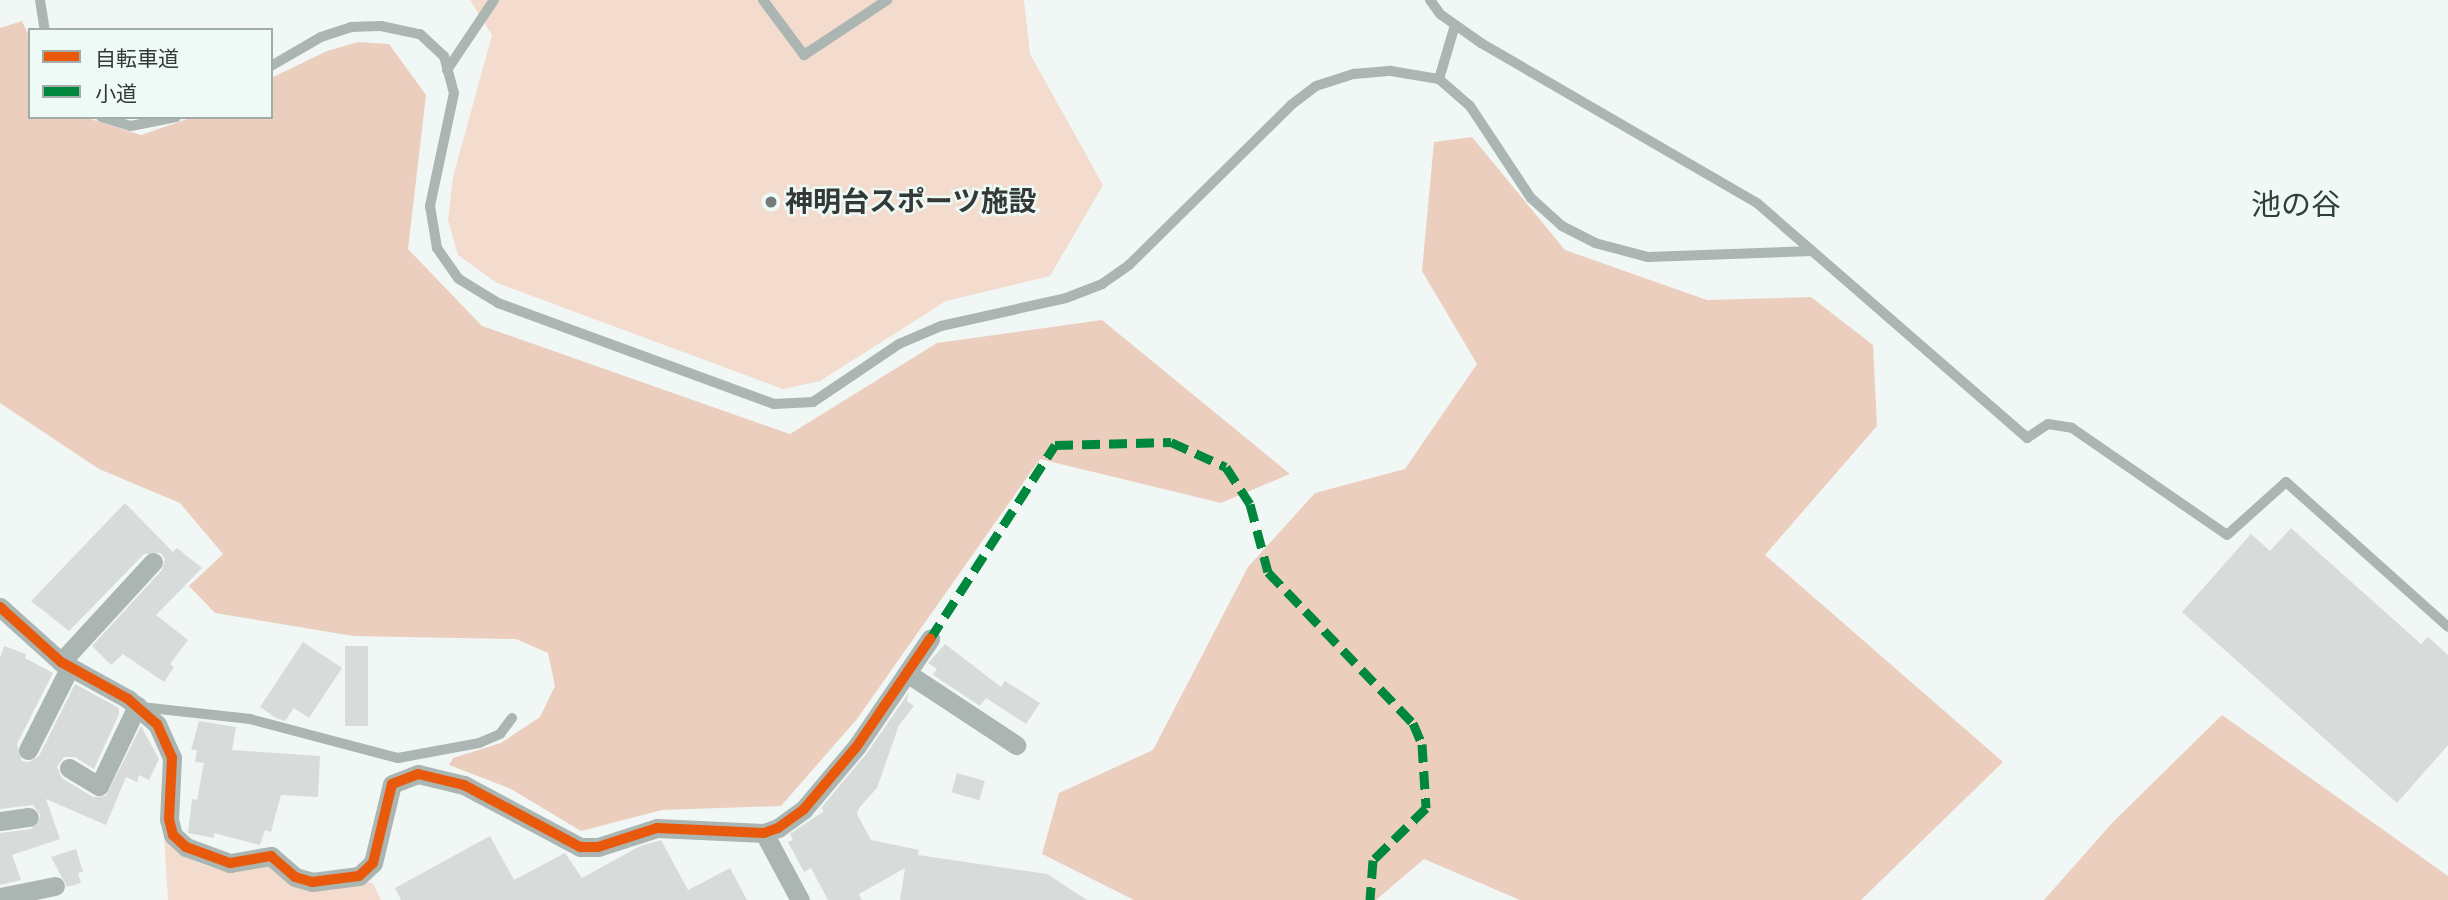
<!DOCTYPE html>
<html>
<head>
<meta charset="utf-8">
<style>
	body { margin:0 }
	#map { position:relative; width:2448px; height:900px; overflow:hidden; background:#f1f7f5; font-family:"Zilla Slab","Noto Sans JP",serif }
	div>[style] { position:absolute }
	.green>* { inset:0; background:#f3dbce }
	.forest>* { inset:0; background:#eccebf }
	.building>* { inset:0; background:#d7dcdb; transform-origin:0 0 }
	.lane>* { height:10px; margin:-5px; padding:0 5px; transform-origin:5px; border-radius:5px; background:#abb5b2 }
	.street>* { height:19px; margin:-9.5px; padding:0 9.5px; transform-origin:9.5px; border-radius:9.5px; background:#abb5b2 }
	.quiet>* { height:9px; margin-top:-4.5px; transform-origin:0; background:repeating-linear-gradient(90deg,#00873e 0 18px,transparent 0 27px) }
	.cycleway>* { height:10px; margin:-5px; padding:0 5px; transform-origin:5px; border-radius:5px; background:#e8590c }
	.dots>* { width:19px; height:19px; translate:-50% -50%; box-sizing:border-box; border:4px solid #eefaf6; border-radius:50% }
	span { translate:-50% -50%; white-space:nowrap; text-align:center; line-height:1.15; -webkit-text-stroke:5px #eefaf6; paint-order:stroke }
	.poi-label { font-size:28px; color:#343837; font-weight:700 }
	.left { translate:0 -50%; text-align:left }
	.neighbourhood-label { font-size:30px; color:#343d3a }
	.legend { position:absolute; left:28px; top:28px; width:245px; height:91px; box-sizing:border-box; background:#eefaf6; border:2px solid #a4acaa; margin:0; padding:9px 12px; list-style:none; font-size:21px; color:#343837 }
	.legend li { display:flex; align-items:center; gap:14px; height:35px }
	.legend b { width:35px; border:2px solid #a4acaa }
</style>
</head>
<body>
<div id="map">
	<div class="green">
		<i style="clip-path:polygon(470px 0,1024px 0,1030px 54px,1103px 185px,1050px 276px,946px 301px,820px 381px,783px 389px,497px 283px,458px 255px,448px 220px,453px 177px,492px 35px)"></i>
		<i style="clip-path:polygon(164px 834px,182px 856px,213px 868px,268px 865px,373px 883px,381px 900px,168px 900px)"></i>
	</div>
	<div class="forest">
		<i style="clip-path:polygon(22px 21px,30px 38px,30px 117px,84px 117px,141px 135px,193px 117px,271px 117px,271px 78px,327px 51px,358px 42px,389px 44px,426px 95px,408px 249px,482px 326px,790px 434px,937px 343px,1102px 320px,1290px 474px,1221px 503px,1040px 459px,857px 719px,781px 806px,662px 810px,581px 831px,511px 789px,449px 765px,453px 758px,501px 743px,540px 717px,555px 686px,548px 653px,516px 639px,353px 636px,215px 613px,189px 586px,223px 554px,180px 503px,99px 469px,0 403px,0 28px)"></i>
		<i style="clip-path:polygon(1472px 137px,1565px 250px,1707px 300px,1811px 297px,1873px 345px,1877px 426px,1765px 555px,2003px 762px,1861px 900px,1520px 900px,1424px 859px,1376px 900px,1134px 900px,1042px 854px,1059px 793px,1153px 750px,1248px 567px,1315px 493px,1405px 469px,1477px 364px,1422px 271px,1434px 142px)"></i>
		<i style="clip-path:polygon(2222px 715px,2448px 876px,2448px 900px,2044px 900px,2113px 822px)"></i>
	</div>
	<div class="building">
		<i style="clip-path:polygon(125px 503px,173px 552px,177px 548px,202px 568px,156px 615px,188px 640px,170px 664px,174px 667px,164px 682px,123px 654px,111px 665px,92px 646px,162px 570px,165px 559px,161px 553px,144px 554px,69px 631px,31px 601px)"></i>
		<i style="clip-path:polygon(2291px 528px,2421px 644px,2428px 637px,2448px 655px,2448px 745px,2397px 803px,2182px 612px,2251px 534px,2270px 551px)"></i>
		<i style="clip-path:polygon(303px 642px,342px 668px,309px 718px,294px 708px,285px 721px,276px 718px,260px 707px)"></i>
		<i style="clip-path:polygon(945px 644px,1001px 687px,1005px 681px,1040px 703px,1026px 724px,986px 698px,980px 706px,933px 675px,937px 669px,928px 663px)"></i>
		<i style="clip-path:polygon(4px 646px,26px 654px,25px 658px,53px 673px,17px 744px,22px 761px,29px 762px,39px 756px,75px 684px,119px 708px,119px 714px,94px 769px,75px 757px,64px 757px,57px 767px,62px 778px,93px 797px,106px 796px,141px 726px,159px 759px,149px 780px,139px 775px,137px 782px,126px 777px,106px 825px,46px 799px,60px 839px,12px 855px,21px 880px,0 885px,0 833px,31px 829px,41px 816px,33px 805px,0 809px,0 658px)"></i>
		<i style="left:345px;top:646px;width:23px;height:80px"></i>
		<i style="clip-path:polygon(909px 692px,907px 701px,914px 706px,899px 725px,877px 788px,859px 808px,857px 814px,871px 840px,919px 850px,918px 855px,1047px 874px,1087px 900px,900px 900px,905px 868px,859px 894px,862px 900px,828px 900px,811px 868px,804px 872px,788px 842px,793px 840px,790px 834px,824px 811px,821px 808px,867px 753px)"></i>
		<i style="clip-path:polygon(199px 721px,236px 727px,232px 750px,320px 756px,318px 797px,281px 795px,271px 832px,265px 830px,260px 845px,214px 833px,214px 838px,188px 833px,192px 799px,197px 800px,204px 763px,195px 762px,197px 750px,191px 750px)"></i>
		<i style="left:957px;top:773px;width:29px;height:20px;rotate:16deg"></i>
		<i style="clip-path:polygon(490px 836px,514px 880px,565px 853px,582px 878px,640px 846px,661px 840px,688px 890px,730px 868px,747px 900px,401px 900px,395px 888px)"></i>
		<i style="clip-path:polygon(76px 849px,83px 872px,78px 873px,81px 883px,67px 887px,51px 857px)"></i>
	</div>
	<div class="lane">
		<i style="left:40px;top:0;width:30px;rotate:81deg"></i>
		<i style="left:763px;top:0;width:69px;rotate:53.3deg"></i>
		<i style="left:804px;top:55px;width:100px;rotate:-33.5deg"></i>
		<i style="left:1430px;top:0;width:17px;rotate:54deg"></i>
		<i style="left:1440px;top:14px;width:50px;rotate:35.3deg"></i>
		<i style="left:1481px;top:43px;width:319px;rotate:30.1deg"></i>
		<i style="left:1757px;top:203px;width:358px;rotate:41deg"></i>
		<i style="left:2027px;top:438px;width:25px;rotate:-34deg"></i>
		<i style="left:2048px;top:424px;width:24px;rotate:9deg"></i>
		<i style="left:2072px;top:428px;width:188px;rotate:34.6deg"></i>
		<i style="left:2227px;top:535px;width:79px;rotate:-41.9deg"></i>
		<i style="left:2286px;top:482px;width:217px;rotate:41.8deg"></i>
		<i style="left:271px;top:66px;width:58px;rotate:-30.1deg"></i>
		<i style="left:321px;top:37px;width:32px;rotate:-18deg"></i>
		<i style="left:351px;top:27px;width:30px;rotate:-2deg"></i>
		<i style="left:381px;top:26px;width:40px;rotate:12deg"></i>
		<i style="left:420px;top:34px;width:33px;rotate:43deg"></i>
		<i style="left:444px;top:56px;width:38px;rotate:75deg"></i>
		<i style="left:454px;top:93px;width:116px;rotate:102deg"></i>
		<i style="left:430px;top:206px;width:43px;rotate:80.5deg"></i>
		<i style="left:437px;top:248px;width:38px;rotate:55deg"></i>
		<i style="left:459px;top:279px;width:46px;rotate:31.6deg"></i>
		<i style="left:498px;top:303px;width:294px;rotate:20.1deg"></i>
		<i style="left:774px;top:404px;width:39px;rotate:-3deg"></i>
		<i style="left:813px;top:402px;width:104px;rotate:-34deg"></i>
		<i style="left:899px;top:344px;width:46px;rotate:-23.2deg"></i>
		<i style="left:941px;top:326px;width:128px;rotate:-12.6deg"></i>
		<i style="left:1066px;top:298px;width:39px;rotate:-21deg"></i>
		<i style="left:1102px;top:284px;width:33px;rotate:-35deg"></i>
		<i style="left:1129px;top:265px;width:228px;rotate:-44.6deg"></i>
		<i style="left:1291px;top:105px;width:31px;rotate:-37deg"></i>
		<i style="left:1316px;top:86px;width:40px;rotate:-18deg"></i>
		<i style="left:1354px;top:74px;width:37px;rotate:-5deg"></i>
		<i style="left:1391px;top:71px;width:49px;rotate:9.5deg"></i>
		<i style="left:1439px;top:79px;width:41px;rotate:41.1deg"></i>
		<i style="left:1470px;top:106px;width:110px;rotate:56.5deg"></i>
		<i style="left:1531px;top:198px;width:42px;rotate:42.1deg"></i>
		<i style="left:1562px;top:226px;width:37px;rotate:27deg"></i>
		<i style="left:1595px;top:243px;width:55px;rotate:14.8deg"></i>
		<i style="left:1648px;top:257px;width:164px;rotate:-2.1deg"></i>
		<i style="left:447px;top:70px;width:84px;rotate:-56.1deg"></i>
		<i style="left:1439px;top:79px;width:56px;rotate:-73.5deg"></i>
		<i style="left:101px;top:117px;width:31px;rotate:17deg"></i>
		<i style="left:131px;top:126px;width:46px;rotate:-11.3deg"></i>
		<i style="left:141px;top:707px;width:110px;rotate:6.3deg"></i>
		<i style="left:250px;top:719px;width:153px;rotate:14.8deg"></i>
		<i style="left:398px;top:758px;width:82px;rotate:-10.5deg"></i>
		<i style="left:479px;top:743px;width:23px;rotate:-23deg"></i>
		<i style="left:500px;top:734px;width:20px;rotate:-53deg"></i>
	</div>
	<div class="street">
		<i style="left:0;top:607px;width:82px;rotate:42deg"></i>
		<i style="left:61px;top:662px;width:77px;rotate:28.9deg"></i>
		<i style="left:128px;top:699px;width:38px;rotate:41deg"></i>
		<i style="left:157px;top:724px;width:37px;rotate:66deg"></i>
		<i style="left:172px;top:758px;width:61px;rotate:92.8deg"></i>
		<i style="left:169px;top:819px;width:16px;rotate:76deg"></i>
		<i style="left:173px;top:835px;width:18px;rotate:43deg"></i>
		<i style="left:186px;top:847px;width:47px;rotate:20deg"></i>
		<i style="left:230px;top:863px;width:42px;rotate:-9.7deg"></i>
		<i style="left:271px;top:856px;width:32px;rotate:41deg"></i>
		<i style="left:295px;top:877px;width:18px;rotate:16deg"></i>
		<i style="left:312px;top:882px;width:47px;rotate:-7.3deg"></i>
		<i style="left:359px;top:876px;width:19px;rotate:-43deg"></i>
		<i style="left:373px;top:863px;width:81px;rotate:-76.5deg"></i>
		<i style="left:392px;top:784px;width:28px;rotate:-21deg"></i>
		<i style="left:418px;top:774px;width:47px;rotate:13.4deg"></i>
		<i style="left:464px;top:785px;width:132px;rotate:28.1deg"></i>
		<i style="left:580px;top:847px;width:18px"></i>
		<i style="left:598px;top:847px;width:62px;rotate:-17.9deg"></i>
		<i style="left:657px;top:828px;width:107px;rotate:2.7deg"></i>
		<i style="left:764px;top:833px;width:15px;rotate:-20deg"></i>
		<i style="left:778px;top:828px;width:32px;rotate:-36deg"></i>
		<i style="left:804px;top:809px;width:82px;rotate:-49.9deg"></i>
		<i style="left:857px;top:746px;width:130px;rotate:-55.7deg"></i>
		<i style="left:61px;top:662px;width:136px;rotate:-47.4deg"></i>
		<i style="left:907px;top:673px;width:131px;rotate:33.4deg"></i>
		<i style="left:28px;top:750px;width:93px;rotate:-63.2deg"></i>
		<i style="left:69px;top:768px;width:35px;rotate:31deg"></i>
		<i style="left:99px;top:786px;width:89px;rotate:-64.6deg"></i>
		<i style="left:0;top:821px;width:29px;rotate:-8deg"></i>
		<i style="left:764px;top:833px;width:76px;rotate:61.8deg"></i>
		<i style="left:0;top:897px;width:56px;rotate:-11.3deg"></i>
	</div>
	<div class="quiet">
		<i style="left:930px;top:639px;width:231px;rotate:-57.2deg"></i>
		<i style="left:1055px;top:445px;width:116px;rotate:-1.5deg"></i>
		<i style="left:1171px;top:442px;width:60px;rotate:24.4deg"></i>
		<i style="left:1226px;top:467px;width:44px;rotate:57deg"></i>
		<i style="left:1250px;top:504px;width:70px;rotate:75.2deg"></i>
		<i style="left:1268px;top:572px;width:209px;rotate:46.2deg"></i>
		<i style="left:1413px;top:723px;width:23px;rotate:67deg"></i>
		<i style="left:1422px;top:744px;width:64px;rotate:86.4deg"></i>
		<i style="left:1426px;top:808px;width:74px;rotate:135.5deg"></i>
		<i style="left:1373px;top:860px;width:40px;rotate:94.3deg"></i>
	</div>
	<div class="cycleway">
		<i style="left:0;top:607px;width:82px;rotate:42deg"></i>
		<i style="left:61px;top:662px;width:77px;rotate:28.9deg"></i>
		<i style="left:128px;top:699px;width:38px;rotate:41deg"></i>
		<i style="left:157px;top:724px;width:37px;rotate:66deg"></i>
		<i style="left:172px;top:758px;width:61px;rotate:92.8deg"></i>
		<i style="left:169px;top:819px;width:16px;rotate:76deg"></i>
		<i style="left:173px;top:835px;width:18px;rotate:43deg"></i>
		<i style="left:186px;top:847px;width:47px;rotate:20deg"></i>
		<i style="left:230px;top:863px;width:42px;rotate:-9.7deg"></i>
		<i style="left:271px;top:856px;width:32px;rotate:41deg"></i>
		<i style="left:295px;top:877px;width:18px;rotate:16deg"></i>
		<i style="left:312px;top:882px;width:47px;rotate:-7.3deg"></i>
		<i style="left:359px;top:876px;width:19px;rotate:-43deg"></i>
		<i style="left:373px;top:863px;width:81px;rotate:-76.5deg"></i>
		<i style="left:392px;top:784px;width:28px;rotate:-21deg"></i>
		<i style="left:418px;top:774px;width:47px;rotate:13.4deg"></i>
		<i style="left:464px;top:785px;width:132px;rotate:28.1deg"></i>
		<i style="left:580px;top:847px;width:18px"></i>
		<i style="left:598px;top:847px;width:62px;rotate:-17.9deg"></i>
		<i style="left:657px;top:828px;width:107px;rotate:2.7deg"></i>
		<i style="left:764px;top:833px;width:15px;rotate:-20deg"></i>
		<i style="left:778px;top:828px;width:32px;rotate:-36deg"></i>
		<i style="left:804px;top:809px;width:82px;rotate:-49.9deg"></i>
		<i style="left:857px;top:746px;width:130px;rotate:-55.7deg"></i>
	</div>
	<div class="dots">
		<i style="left:771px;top:202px;background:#767b7a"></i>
	</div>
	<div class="poi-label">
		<span class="left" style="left:785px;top:202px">神明台スポーツ施設</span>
	</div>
	<div class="neighbourhood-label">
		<span style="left:2296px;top:205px">池の谷</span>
	</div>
	<ul class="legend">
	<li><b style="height:9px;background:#e8590c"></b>自転車道</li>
	<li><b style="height:9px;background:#00873e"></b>小道</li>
	</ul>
</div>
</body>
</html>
